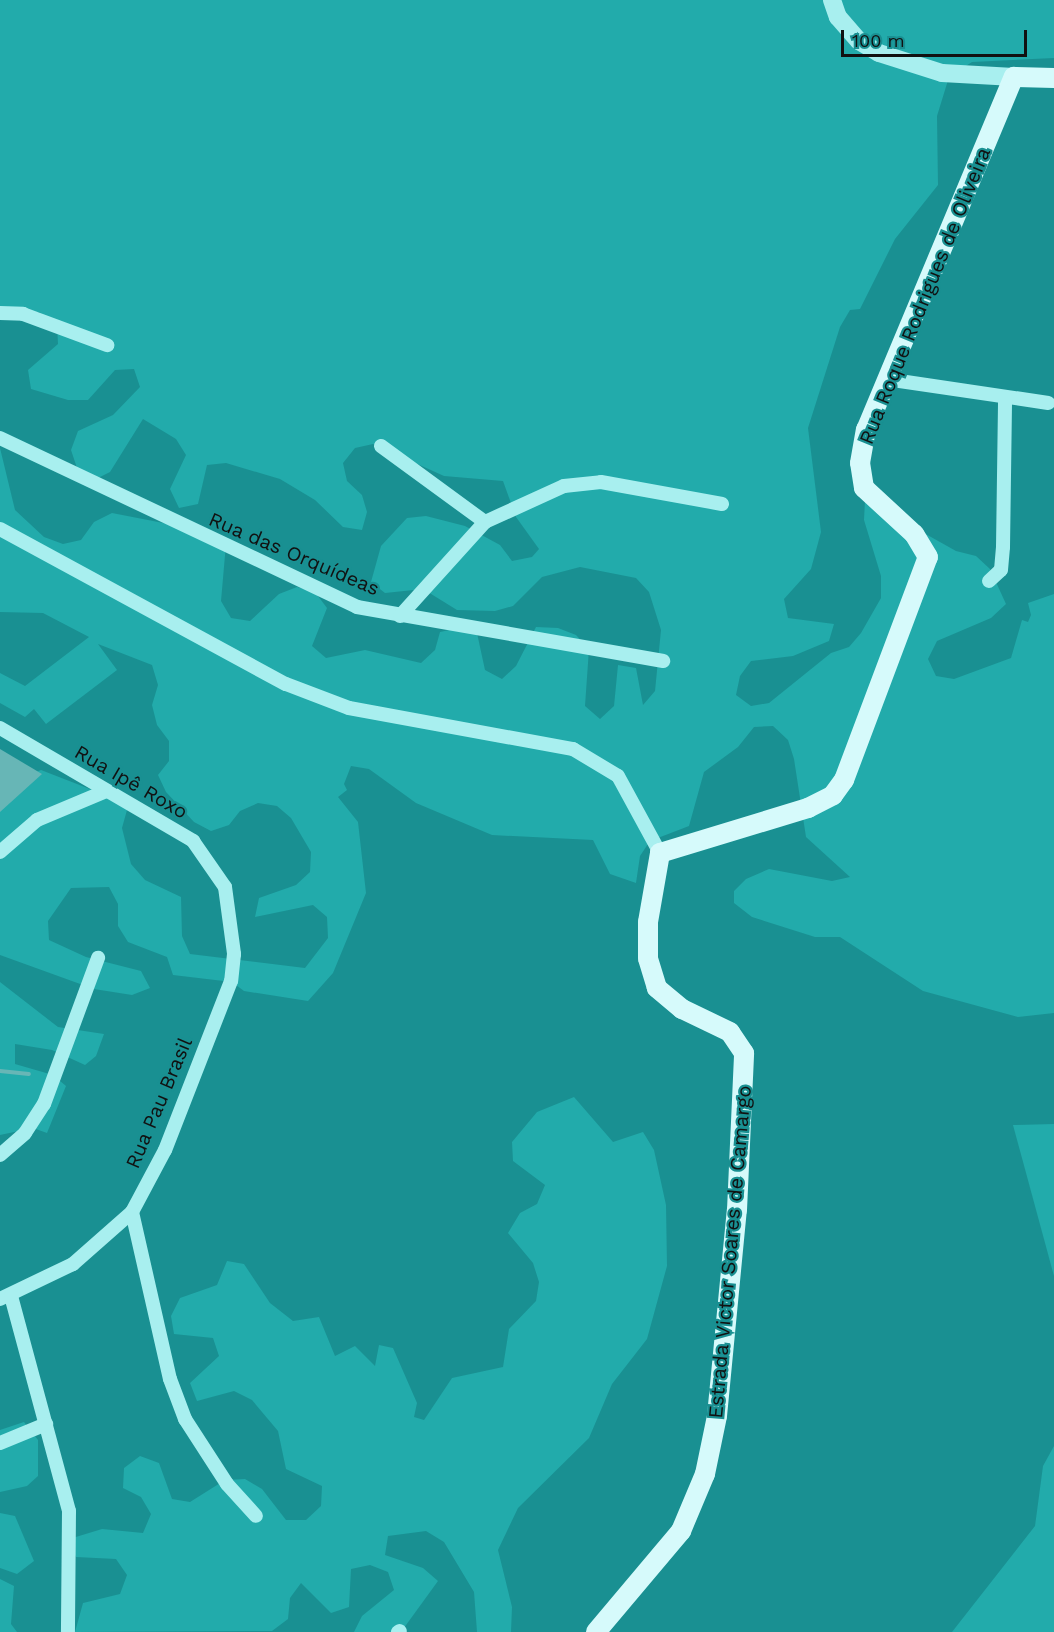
<!DOCTYPE html>
<html>
<head>
<meta charset="utf-8">
<style>
	body { margin:0 }
	#map { position:relative; width:1054px; height:1632px; overflow:hidden; background:#199092; font-family:"Work Sans",sans-serif }
	div>[style] { position:absolute }
	.green>* { inset:0; background:#22abab }
	.water>* { inset:0; background:#67b6b6 }
	.stream>* { height:4px; margin:-2px; padding:0 2px; transform-origin:2px; border-radius:2px; background:#67b6b6 }
	.minor>* { height:14px; margin:-7px; padding:0 7px; transform-origin:7px; border-radius:7px; background:#a8efef }
	.tertiary>* { height:18px; margin:-9px; padding:0 9px; transform-origin:9px; border-radius:9px; background:#a8efef }
	.secondary>* { height:20px; margin:-10px; padding:0 10px; transform-origin:10px; border-radius:10px; background:#d6fafb }
	span { translate:-50% -50%; white-space:nowrap; text-align:center; line-height:1.15; -webkit-text-stroke:4.5px #199092; paint-order:stroke }
	.street-label { font-size:20px; color:#111 }
	.scale { position:absolute; left:841px; top:30px; width:186px; height:27px; box-sizing:border-box; border:3px solid #111; border-top:0; padding-left:8px; font-size:18px; line-height:21px; white-space:nowrap; color:#111; -webkit-text-stroke:4px #199092; paint-order:stroke }
</style>
</head>
<body>
<div id="map">
	<div class="green">
		<i style="clip-path:polygon(0 0,1054px 0,1054px 58px,972px 62px,949px 77px,937px 116px,938px 185px,895px 239px,860px 309px,850px 310px,840px 327px,808px 428px,821px 532px,811px 569px,784px 599px,788px 618px,834px 624px,829px 641px,793px 656px,751px 661px,740px 676px,736px 695px,751px 706px,769px 703px,831px 653px,849px 647px,861px 633px,881px 598px,881px 576px,864px 520px,865px 500px,956px 551px,976px 556px,990px 569px,1006px 604px,991px 618px,937px 641px,928px 659px,936px 676px,954px 679px,1011px 658px,1022px 620px,1028px 622px,1031px 615px,1028px 603px,1054px 594px,1054px 1013px,1018px 1017px,923px 991px,840px 937px,815px 937px,752px 917px,734px 903px,734px 891px,746px 879px,769px 869px,832px 881px,850px 877px,806px 837px,794px 759px,788px 740px,773px 726px,754px 727px,738px 747px,704px 772px,689px 826px,650px 841px,640px 856px,636px 883px,610px 874px,593px 840px,492px 835px,416px 803px,369px 769px,351px 766px,344px 784px,347px 790px,338px 797px,358px 822px,366px 893px,333px 973px,308px 1001px,244px 991px,232px 982px,173px 975px,167px 957px,128px 942px,118px 926px,118px 904px,109px 887px,71px 888px,48px 921px,49px 940px,86px 957px,141px 971px,150px 988px,132px 995px,94px 989px,0 955px,0 787px,41px 770px,113px 798px,127px 810px,122px 828px,131px 864px,145px 880px,181px 897px,182px 936px,190px 954px,305px 968px,328px 938px,327px 917px,313px 905px,255px 917px,259px 898px,296px 885px,310px 872px,311px 852px,291px 818px,277px 806px,258px 803px,240px 811px,229px 825px,211px 831px,194px 822px,166px 792px,158px 775px,169px 761px,169px 741px,157px 725px,152px 705px,158px 685px,152px 665px,98px 644px,117px 670px,46px 724px,34px 709px,25px 717px,0 703px,0 673px,25px 686px,89px 637px,43px 613px,0 612px,0 448px,15px 510px,44px 537px,63px 544px,81px 540px,94px 522px,112px 513px,189px 528px,226px 544px,221px 601px,231px 618px,250px 621px,279px 594px,297px 587px,315px 592px,327px 608px,312px 646px,326px 658px,365px 650px,421px 663px,435px 650px,440px 632px,459px 628px,477px 633px,485px 670px,502px 679px,516px 666px,536px 627px,558px 628px,576px 635px,589px 649px,585px 706px,600px 719px,614px 706px,618px 665px,636px 668px,643px 705px,655px 691px,661px 630px,649px 592px,636px 578px,580px 567px,542px 577px,513px 606px,495px 611px,457px 610px,423px 589px,385px 593px,371px 582px,381px 546px,407px 518px,426px 516px,465px 526px,500px 545px,512px 561px,532px 557px,539px 549px,516px 517px,503px 481px,444px 476px,373px 444px,355px 448px,343px 463px,347px 481px,362px 495px,367px 512px,362px 530px,343px 527px,315px 500px,280px 479px,226px 463px,207px 465px,198px 504px,179px 508px,170px 489px,186px 455px,176px 439px,143px 419px,110px 472px,92px 481px,77px 468px,71px 450px,78px 431px,113px 415px,140px 387px,134px 369px,115px 370px,88px 400px,68px 400px,31px 389px,28px 370px,58px 344px,57px 325px,39px 312px,0 319px)"></i>
		<i style="clip-path:polygon(0 982px,58px 1027px,104px 1034px,96px 1056px,85px 1065px,52px 1050px,15px 1044px,15px 1064px,53px 1075px,66px 1086px,47px 1133px,33px 1128px,0 1135px)"></i>
		<i style="clip-path:polygon(574px 1097px,613px 1142px,643px 1132px,654px 1150px,666px 1205px,667px 1266px,647px 1339px,612px 1384px,589px 1438px,518px 1508px,498px 1550px,512px 1607px,511px 1632px,477px 1632px,474px 1592px,444px 1542px,426px 1531px,388px 1536px,385px 1555px,423px 1568px,438px 1581px,401px 1632px,354px 1632px,362px 1616px,394px 1590px,388px 1572px,370px 1565px,351px 1569px,349px 1607px,331px 1613px,301px 1583px,290px 1598px,288px 1619px,272px 1631px,75px 1632px,83px 1603px,120px 1594px,127px 1575px,116px 1559px,76px 1557px,66px 1540px,102px 1529px,143px 1533px,151px 1514px,141px 1497px,123px 1488px,124px 1468px,140px 1456px,159px 1463px,172px 1499px,190px 1502px,225px 1480px,245px 1479px,262px 1489px,286px 1520px,306px 1520px,321px 1506px,322px 1486px,286px 1469px,278px 1431px,252px 1400px,234px 1391px,197px 1401px,190px 1383px,219px 1356px,213px 1338px,174px 1334px,171px 1316px,180px 1298px,217px 1285px,227px 1261px,244px 1264px,270px 1303px,293px 1321px,319px 1317px,335px 1356px,355px 1346px,375px 1366px,379px 1345px,393px 1348px,417px 1403px,414px 1417px,424px 1420px,452px 1378px,503px 1367px,509px 1329px,536px 1301px,539px 1282px,533px 1263px,508px 1233px,520px 1213px,537px 1204px,545px 1185px,513px 1161px,512px 1142px,537px 1112px)"></i>
		<i style="clip-path:polygon(1054px 1124px,1054px 1276px,1013px 1125px)"></i>
		<i style="clip-path:polygon(24px 1422px,38px 1440px,38px 1476px,27px 1486px,0 1492px,0 1430px)"></i>
		<i style="clip-path:polygon(1054px 1446px,1054px 1632px,952px 1632px,1035px 1526px,1043px 1466px)"></i>
		<i style="clip-path:polygon(0 1513px,15px 1516px,34px 1561px,17px 1574px,0 1568px)"></i>
		<i style="clip-path:polygon(0 1579px,14px 1586px,11px 1624px,17px 1632px,0 1632px)"></i>
	</div>
	<div class="water">
		<i style="clip-path:polygon(0 749px,42px 774px,0 812px)"></i>
	</div>
	<div class="stream">
		<i style="left:0;top:1071px;width:29px;rotate:6deg"></i>
	</div>
	<div class="minor">
		<i style="left:0;top:313px;width:23px;rotate:2deg"></i>
		<i style="left:23px;top:314px;width:90px;rotate:20.3deg"></i>
		<i style="left:886px;top:379px;width:164px;rotate:8.4deg"></i>
		<i style="left:0;top:438px;width:395px;rotate:25.3deg"></i>
		<i style="left:357px;top:607px;width:311px;rotate:10deg"></i>
		<i style="left:381px;top:446px;width:129px;rotate:36.2deg"></i>
		<i style="left:0;top:529px;width:325px;rotate:28.5deg"></i>
		<i style="left:286px;top:684px;width:67px;rotate:20.9deg"></i>
		<i style="left:349px;top:708px;width:228px;rotate:10.4deg"></i>
		<i style="left:573px;top:749px;width:52px;rotate:31deg"></i>
		<i style="left:618px;top:776px;width:88px;rotate:61.4deg"></i>
		<i style="left:989px;top:581px;width:16px;rotate:-43deg"></i>
		<i style="left:1001px;top:570px;width:23px;rotate:-85deg"></i>
		<i style="left:1003px;top:547px;width:149px;rotate:-89.2deg"></i>
		<i style="left:400px;top:616px;width:127px;rotate:-47.9deg"></i>
		<i style="left:485px;top:522px;width:87px;rotate:-24.5deg"></i>
		<i style="left:564px;top:486px;width:37px;rotate:-6deg"></i>
		<i style="left:601px;top:482px;width:123px;rotate:10.3deg"></i>
		<i style="left:0;top:728px;width:224px;rotate:30.3deg"></i>
		<i style="left:193px;top:841px;width:56px;rotate:55.2deg"></i>
		<i style="left:225px;top:887px;width:68px;rotate:82.3deg"></i>
		<i style="left:234px;top:954px;width:27px;rotate:96deg"></i>
		<i style="left:231px;top:981px;width:181px;rotate:111.3deg"></i>
		<i style="left:165px;top:1150px;width:70px;rotate:118deg"></i>
		<i style="left:132px;top:1212px;width:79px;rotate:138.6deg"></i>
		<i style="left:73px;top:1264px;width:81px;rotate:154.4deg"></i>
		<i style="left:0;top:852px;width:49px;rotate:-40.9deg"></i>
		<i style="left:37px;top:820px;width:75px;rotate:-22.8deg"></i>
		<i style="left:0;top:1155px;width:33px;rotate:-41deg"></i>
		<i style="left:25px;top:1133px;width:35px;rotate:-57deg"></i>
		<i style="left:44px;top:1104px;width:156px;rotate:-69.7deg"></i>
		<i style="left:132px;top:1212px;width:171px;rotate:77.2deg"></i>
		<i style="left:170px;top:1379px;width:43px;rotate:69.4deg"></i>
		<i style="left:185px;top:1419px;width:77px;rotate:57.1deg"></i>
		<i style="left:227px;top:1484px;width:43px;rotate:47.8deg"></i>
		<i style="left:11px;top:1296px;width:223px;rotate:74.9deg"></i>
		<i style="left:69px;top:1511px;width:121px;rotate:90.5deg"></i>
		<i style="left:0;top:1443px;width:50px;rotate:-22.4deg"></i>
		<i style="left:398px;top:1632px;width:2px;rotate:-27deg"></i>
	</div>
	<div class="tertiary">
		<i style="left:832px;top:0;width:18px;rotate:71deg"></i>
		<i style="left:838px;top:17px;width:32px;rotate:49deg"></i>
		<i style="left:859px;top:41px;width:23px;rotate:31deg"></i>
		<i style="left:879px;top:53px;width:66px;rotate:17.6deg"></i>
		<i style="left:942px;top:73px;width:72px;rotate:3.2deg"></i>
	</div>
	<div class="secondary">
		<i style="left:596px;top:1632px;width:132px;rotate:-49.9deg"></i>
		<i style="left:681px;top:1531px;width:62px;rotate:-67.2deg"></i>
		<i style="left:705px;top:1474px;width:59px;rotate:-78.3deg"></i>
		<i style="left:717px;top:1416px;width:207px;rotate:-84.5deg"></i>
		<i style="left:737px;top:1210px;width:157px;rotate:-87.4deg"></i>
		<i style="left:744px;top:1053px;width:25px;rotate:-124deg"></i>
		<i style="left:730px;top:1032px;width:53px;rotate:-154.4deg"></i>
		<i style="left:682px;top:1009px;width:33px;rotate:-140deg"></i>
		<i style="left:657px;top:988px;width:31px;rotate:-107deg"></i>
		<i style="left:648px;top:958px;width:36px;rotate:-90deg"></i>
		<i style="left:648px;top:922px;width:70px;rotate:-80.1deg"></i>
		<i style="left:660px;top:853px;width:155px;rotate:-16.9deg"></i>
		<i style="left:808px;top:808px;width:28px;rotate:-27deg"></i>
		<i style="left:833px;top:795px;width:19px;rotate:-54deg"></i>
		<i style="left:844px;top:780px;width:238px;rotate:-69.4deg"></i>
		<i style="left:928px;top:557px;width:27px;rotate:-121deg"></i>
		<i style="left:914px;top:534px;width:68px;rotate:-137.4deg"></i>
		<i style="left:864px;top:488px;width:25px;rotate:-99deg"></i>
		<i style="left:860px;top:463px;width:34px;rotate:-80deg"></i>
		<i style="left:866px;top:430px;width:383px;rotate:-67.3deg"></i>
		<i style="left:1014px;top:77px;width:40px;rotate:1.4deg"></i>
	</div>
	<div class="street-label">
		<span style="left:925px;top:296px;rotate:-68deg">Rua Roque Rodrigues de Oliveira</span>
		<span style="left:294px;top:554px;rotate:23deg">Rua das Orquídeas</span>
		<span style="left:131px;top:782px;rotate:30deg">Rua Ipê Roxo</span>
		<span style="left:159px;top:1103px;rotate:-67deg">Rua Pau Brasil</span>
		<span style="left:730px;top:1252px;rotate:-85deg">Estrada Victor Soares de Camargo</span>
	</div>
	<div class="scale">100 m</div>
</div>
</body>
</html>
